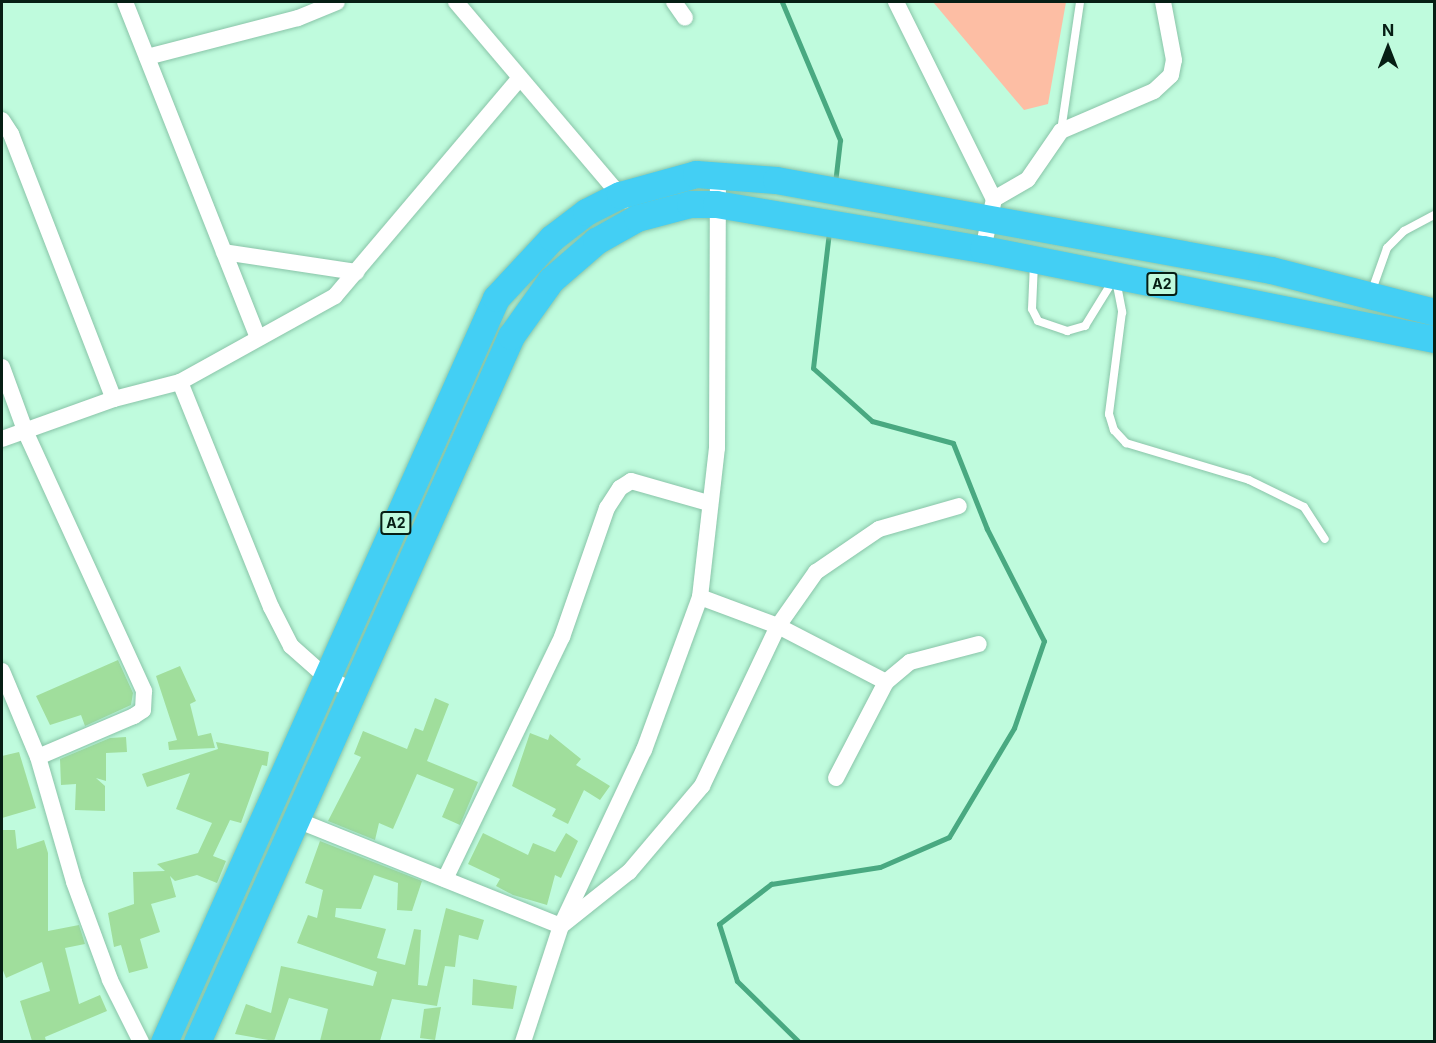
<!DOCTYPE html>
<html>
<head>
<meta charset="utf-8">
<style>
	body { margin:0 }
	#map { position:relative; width:1436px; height:1043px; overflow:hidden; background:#bffbdd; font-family:Inter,sans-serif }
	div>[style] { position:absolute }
	.green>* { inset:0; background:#fdbea4 }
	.stream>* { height:5px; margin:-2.5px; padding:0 2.5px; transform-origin:2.5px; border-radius:2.5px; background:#49a981 }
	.building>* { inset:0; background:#a0de9c }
	.roads { filter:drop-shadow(0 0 2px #89c4a8) drop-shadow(0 0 2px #89c4a8) }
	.service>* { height:8px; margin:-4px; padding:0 4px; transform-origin:4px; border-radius:4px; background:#fff }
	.minor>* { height:16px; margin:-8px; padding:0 8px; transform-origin:8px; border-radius:8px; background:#fff }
	.trunk>* { height:27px; margin:-13.5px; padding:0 13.5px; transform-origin:13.5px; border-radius:13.5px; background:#43cff4 }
	span { translate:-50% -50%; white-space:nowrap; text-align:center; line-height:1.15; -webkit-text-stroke:4.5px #bffbdd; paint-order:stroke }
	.shield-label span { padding:2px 4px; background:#bffbdd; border:2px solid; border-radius:4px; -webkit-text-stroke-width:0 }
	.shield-label { font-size:14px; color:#061e14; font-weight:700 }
	.frame { position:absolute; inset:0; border:3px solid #061e14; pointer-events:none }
	.north { position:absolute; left:1358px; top:18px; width:60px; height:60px; -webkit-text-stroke:4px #bffbdd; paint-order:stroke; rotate:0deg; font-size:16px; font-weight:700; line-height:24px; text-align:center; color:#061e14 }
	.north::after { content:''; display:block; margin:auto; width:21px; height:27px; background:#061e14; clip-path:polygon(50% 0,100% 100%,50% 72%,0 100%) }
</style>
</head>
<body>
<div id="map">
	<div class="green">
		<i style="clip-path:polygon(933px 2px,1066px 2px,1048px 104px,1024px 110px)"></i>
	</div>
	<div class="stream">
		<i style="left:782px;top:2px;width:150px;rotate:67.2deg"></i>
		<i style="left:840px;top:140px;width:43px;rotate:96.6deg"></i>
		<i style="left:799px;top:1042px;width:87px;rotate:-135.5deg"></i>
		<i style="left:737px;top:981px;width:60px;rotate:-107.5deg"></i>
		<i style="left:719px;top:924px;width:66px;rotate:-37.6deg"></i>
		<i style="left:771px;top:884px;width:110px;rotate:-8.9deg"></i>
		<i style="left:880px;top:867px;width:75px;rotate:-23.5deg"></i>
		<i style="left:949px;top:837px;width:127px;rotate:-59.2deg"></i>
		<i style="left:1014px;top:728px;width:92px;rotate:-71deg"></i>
		<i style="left:1044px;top:641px;width:126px;rotate:-117deg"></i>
		<i style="left:987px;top:529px;width:92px;rotate:-111.6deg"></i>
		<i style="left:953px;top:443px;width:84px;rotate:-164.8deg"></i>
		<i style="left:872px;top:421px;width:79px;rotate:-138.1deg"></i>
		<i style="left:813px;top:368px;width:138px;rotate:-83.3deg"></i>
	</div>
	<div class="building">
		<i style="clip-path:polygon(118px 660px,133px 693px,131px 705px,85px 726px,81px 715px,50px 725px,36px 696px)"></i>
		<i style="clip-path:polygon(180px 666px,196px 701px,190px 704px,198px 736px,211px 733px,215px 748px,169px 750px,168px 742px,177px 740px,156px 676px)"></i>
		<i style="clip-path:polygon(435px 698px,449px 704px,427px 761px,478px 782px,460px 825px,442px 817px,454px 789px,417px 774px,393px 829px,379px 823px,375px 840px,328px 821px,361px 757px,354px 754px,363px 731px,407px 749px,415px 728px,423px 731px)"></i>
		<i style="clip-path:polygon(530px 733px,548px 740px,550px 734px,581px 759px,576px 765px,610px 786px,600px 800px,584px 790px,568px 824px,552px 816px,556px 809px,512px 786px)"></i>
		<i style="clip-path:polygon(126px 737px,127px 752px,106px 753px,106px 781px,96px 778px,105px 786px,105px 811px,75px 810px,76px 784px,61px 785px,60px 759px,110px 738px)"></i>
		<i style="clip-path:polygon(216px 742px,269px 752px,267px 766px,262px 765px,241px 823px,230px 820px,213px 856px,226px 861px,217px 883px,197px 875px,175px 881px,170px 876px,176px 897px,151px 904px,160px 932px,140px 939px,148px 968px,129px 973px,121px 945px,114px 947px,108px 913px,134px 904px,133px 872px,165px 871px,157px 864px,198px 853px,212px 823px,176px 809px,190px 773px,147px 787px,142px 774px,218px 749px)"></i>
		<i style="clip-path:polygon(19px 752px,36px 808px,2px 818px,2px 756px)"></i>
		<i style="clip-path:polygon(2px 830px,15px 830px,17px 849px,44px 840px,48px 853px,48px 931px,79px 925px,85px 944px,65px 948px,79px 1004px,100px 995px,107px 1011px,45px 1037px,46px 1041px,32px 1041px,20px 1001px,50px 991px,42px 962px,6px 978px,2px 968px)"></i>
		<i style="clip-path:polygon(483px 833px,528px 855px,533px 843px,555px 852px,566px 833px,578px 841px,561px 878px,555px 875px,547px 905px,513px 895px,496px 886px,500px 879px,468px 864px)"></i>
		<i style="clip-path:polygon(320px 841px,422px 881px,412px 911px,397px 910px,398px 883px,374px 875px,361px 909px,336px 908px,335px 917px,386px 929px,377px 958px,405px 965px,414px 929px,421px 930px,418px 985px,427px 986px,446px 908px,484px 920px,478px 940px,459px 935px,455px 967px,445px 966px,437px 1006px,392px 999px,380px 1041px,320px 1041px,328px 1009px,289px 998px,274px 1041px,235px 1034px,246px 1004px,271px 1013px,281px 966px,373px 986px,377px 972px,297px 943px,308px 915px,317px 918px,323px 890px,305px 883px)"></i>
		<i style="clip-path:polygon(473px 979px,517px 986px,513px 1009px,472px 1005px)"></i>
		<i style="clip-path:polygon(441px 1007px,435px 1040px,420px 1038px,424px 1009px)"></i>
	</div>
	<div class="roads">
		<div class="service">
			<i style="left:1061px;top:131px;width:130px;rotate:-81.6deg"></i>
			<i style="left:1034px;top:263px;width:46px;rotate:92.5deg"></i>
			<i style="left:1032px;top:309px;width:13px;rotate:63deg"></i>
			<i style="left:1038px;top:321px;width:31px;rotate:19deg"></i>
			<i style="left:1067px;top:331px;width:19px;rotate:-16deg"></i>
			<i style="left:1085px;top:326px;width:55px;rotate:-58.3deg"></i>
			<i style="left:1116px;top:280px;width:33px;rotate:79deg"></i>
			<i style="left:1122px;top:312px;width:103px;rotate:97.3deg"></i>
			<i style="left:1109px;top:414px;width:17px;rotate:73deg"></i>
			<i style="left:1114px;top:430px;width:18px;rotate:47deg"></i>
			<i style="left:1126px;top:443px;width:128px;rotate:16.7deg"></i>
			<i style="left:1249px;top:480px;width:61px;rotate:26.1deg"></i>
			<i style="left:1304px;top:507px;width:38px;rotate:57deg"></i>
			<i style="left:1371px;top:293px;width:48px;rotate:-70.4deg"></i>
			<i style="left:1387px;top:248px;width:24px;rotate:-45deg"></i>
			<i style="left:1404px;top:231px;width:34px;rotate:-28deg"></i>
		</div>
		<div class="minor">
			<i style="left:125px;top:2px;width:361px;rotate:68.4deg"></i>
			<i style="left:456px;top:2px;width:260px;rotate:49.7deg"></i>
			<i style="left:674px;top:2px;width:19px;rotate:55deg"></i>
			<i style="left:896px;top:2px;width:220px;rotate:63.6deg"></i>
			<i style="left:994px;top:199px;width:51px;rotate:102.4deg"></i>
			<i style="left:147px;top:57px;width:156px;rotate:-14.5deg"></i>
			<i style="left:298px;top:18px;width:42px;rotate:-22.3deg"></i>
			<i style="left:2px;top:120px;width:17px;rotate:57deg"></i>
			<i style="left:11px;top:134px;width:284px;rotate:68.8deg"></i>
			<i style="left:994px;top:199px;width:39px;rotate:-30deg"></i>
			<i style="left:1028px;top:179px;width:58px;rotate:-55.5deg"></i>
			<i style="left:1061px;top:131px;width:101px;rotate:-23.3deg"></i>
			<i style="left:1154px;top:91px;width:23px;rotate:-43deg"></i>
			<i style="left:1171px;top:75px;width:15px;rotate:-79deg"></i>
			<i style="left:1174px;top:60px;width:59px;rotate:-100.7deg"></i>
			<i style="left:224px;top:252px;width:134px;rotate:8.6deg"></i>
			<i style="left:2px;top:367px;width:70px;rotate:70deg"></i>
			<i style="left:26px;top:433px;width:284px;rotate:65.4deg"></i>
			<i style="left:144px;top:691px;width:19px;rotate:93deg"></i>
			<i style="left:143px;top:710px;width:11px;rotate:146deg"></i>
			<i style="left:134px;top:716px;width:104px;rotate:156.9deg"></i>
			<i style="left:180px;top:382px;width:243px;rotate:68deg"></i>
			<i style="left:271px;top:607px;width:44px;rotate:62.9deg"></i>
			<i style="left:291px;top:646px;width:48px;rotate:41.6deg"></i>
			<i style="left:327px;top:678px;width:30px;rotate:26deg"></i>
			<i style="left:2px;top:439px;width:119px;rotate:-19.7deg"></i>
			<i style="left:114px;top:399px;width:68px;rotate:-14.4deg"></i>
			<i style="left:180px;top:382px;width:177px;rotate:-29deg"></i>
			<i style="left:335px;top:296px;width:285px;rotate:-49.7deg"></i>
			<i style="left:700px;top:597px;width:83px;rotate:20.4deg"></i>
			<i style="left:778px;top:626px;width:122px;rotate:27.4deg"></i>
			<i style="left:2px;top:671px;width:93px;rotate:67.3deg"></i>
			<i style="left:38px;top:757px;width:130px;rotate:73.9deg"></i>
			<i style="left:74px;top:882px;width:104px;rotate:69.8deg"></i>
			<i style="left:110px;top:980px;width:69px;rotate:63.4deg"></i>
			<i style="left:836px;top:778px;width:108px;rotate:-62.5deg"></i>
			<i style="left:886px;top:682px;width:31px;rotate:-40deg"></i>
			<i style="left:910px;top:662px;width:71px;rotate:-14.6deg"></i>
			<i style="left:297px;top:820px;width:284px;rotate:21.9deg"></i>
			<i style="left:561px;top:926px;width:87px;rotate:-38.5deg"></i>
			<i style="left:629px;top:872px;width:113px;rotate:-49.7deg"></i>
			<i style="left:702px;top:786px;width:177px;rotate:-64.6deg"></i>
			<i style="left:778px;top:626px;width:66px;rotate:-54.9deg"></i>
			<i style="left:816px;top:572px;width:76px;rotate:-34.3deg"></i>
			<i style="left:879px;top:529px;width:83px;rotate:-16deg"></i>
			<i style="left:445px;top:879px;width:269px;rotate:-64.2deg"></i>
			<i style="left:562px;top:637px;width:137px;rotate:-70.8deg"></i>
			<i style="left:607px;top:508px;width:24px;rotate:-57deg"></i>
			<i style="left:620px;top:488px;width:13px;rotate:-32deg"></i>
			<i style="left:631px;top:481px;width:80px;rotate:15.9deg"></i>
			<i style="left:523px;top:1042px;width:122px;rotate:-71.9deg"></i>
			<i style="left:561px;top:926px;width:195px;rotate:-64.8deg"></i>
			<i style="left:644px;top:750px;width:163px;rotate:-69.9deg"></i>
			<i style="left:700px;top:597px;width:150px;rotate:-83.5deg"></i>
			<i style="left:717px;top:448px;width:273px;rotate:-89.8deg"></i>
		</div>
		<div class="trunk">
			<i style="left:164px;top:1042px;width:815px;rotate:-65.95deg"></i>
			<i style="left:496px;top:298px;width:82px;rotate:-47deg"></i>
			<i style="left:552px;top:238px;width:43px;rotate:-37.4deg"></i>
			<i style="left:586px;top:212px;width:38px;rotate:-27deg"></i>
			<i style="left:620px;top:195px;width:79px;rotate:-15.4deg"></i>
			<i style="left:696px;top:174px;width:80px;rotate:4.3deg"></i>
			<i style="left:776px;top:180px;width:503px;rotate:10.3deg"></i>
			<i style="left:1271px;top:270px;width:168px;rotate:14.4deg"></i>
			<i style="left:197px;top:1042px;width:773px;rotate:-66.02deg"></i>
			<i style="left:511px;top:336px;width:69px;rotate:-54.5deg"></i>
			<i style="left:551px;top:280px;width:60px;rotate:-40.9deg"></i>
			<i style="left:596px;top:241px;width:47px;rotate:-29.3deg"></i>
			<i style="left:637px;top:218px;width:55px;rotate:-14.8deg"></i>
			<i style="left:690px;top:204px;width:26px"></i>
			<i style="left:716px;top:204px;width:271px;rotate:9.6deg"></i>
			<i style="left:983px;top:249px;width:460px;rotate:11.3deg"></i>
		</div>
	</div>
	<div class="shield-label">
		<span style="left:1162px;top:284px">A2</span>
		<span style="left:396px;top:523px">A2</span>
	</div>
	<div class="frame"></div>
	<div class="north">N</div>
</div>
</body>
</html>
